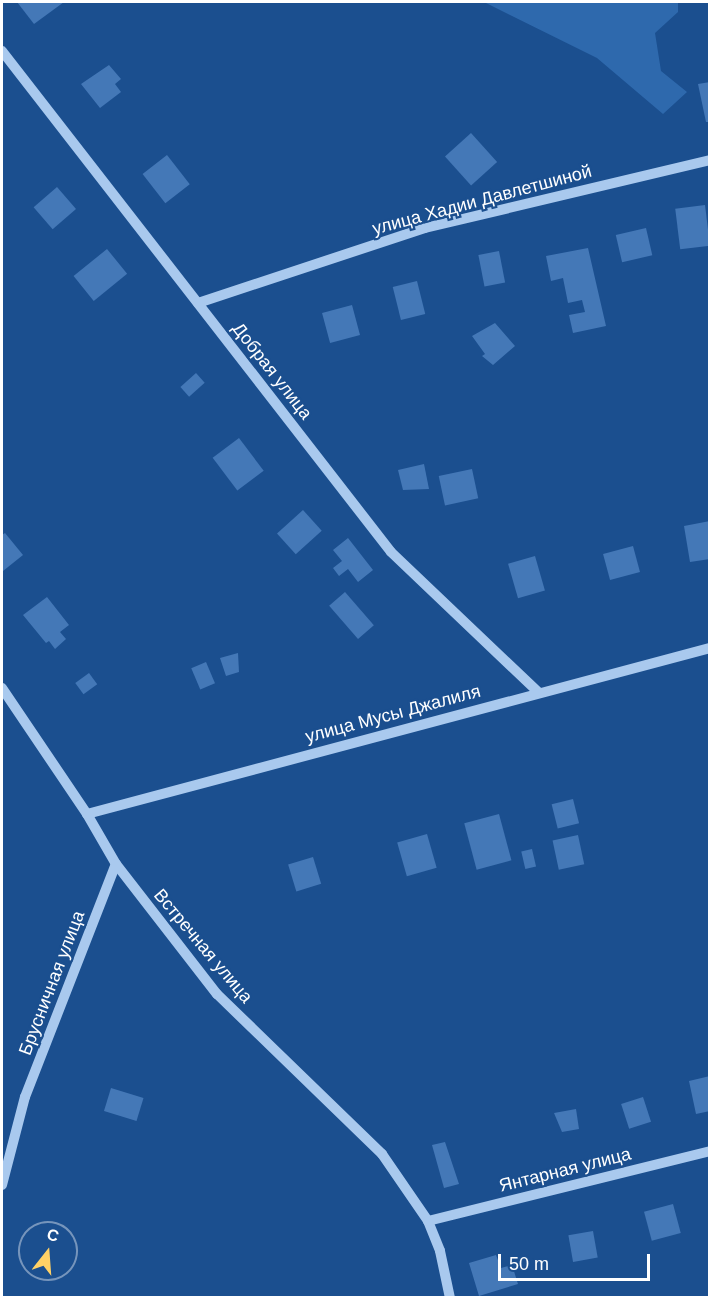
<!DOCTYPE html>
<html>
<head>
<meta charset="utf-8">
<style>
	body { margin:0 }
	#map { position:relative; width:711px; height:1299px; overflow:hidden; background:#1b4f8f; font-family:Arial,sans-serif }
	div>[style] { position:absolute }
	.green>* { inset:0; background:#2e69ad }
	.building>* { inset:0; background:#4478b7; transform-origin:0 0 }
	.minor>* { height:10px; margin:-5px; padding:0 5px; transform-origin:5px; border-radius:5px; background:#a9c9ee }
	span { translate:-50% -50%; white-space:nowrap; text-align:center; line-height:1.15; -webkit-text-stroke:4.5px #1b4f8f; paint-order:stroke }
	.street-label { font-size:18px; color:#fff }
	.frame { position:absolute; inset:0; border:3px solid #fff; pointer-events:none }
	.north { position:absolute; left:18px; top:1221px; width:60px; height:60px; box-sizing:border-box; background:#1b4f8f; border:2px solid #7695bc; border-radius:50%; rotate:17deg; font-size:16px; font-weight:700; line-height:24px; text-align:center; color:#fff }
	.north::after { content:''; display:block; margin:auto; width:21px; height:27px; background:#ffd166; clip-path:polygon(50% 0,100% 100%,50% 72%,0 100%) }
	.scale { position:absolute; left:498px; top:1254px; width:152px; height:27px; box-sizing:border-box; border:3px solid #fff; border-top:0; padding-left:8px; font-size:18px; line-height:21px; white-space:nowrap; color:#fff; -webkit-text-stroke:4px #1b4f8f; paint-order:stroke }
</style>
</head>
<body>
<div id="map">
	<div class="green">
		<i style="clip-path:polygon(484px 2px,678px 2px,678px 12px,655px 33px,661px 71px,687px 92px,663px 114px,597px 58px)"></i>
	</div>
	<div class="building">
		<i style="clip-path:polygon(17px 2px,64px 2px,34px 24px)"></i>
		<i style="clip-path:polygon(109px 65px,121px 79px,115px 84px,121px 92px,100px 108px,81px 84px)"></i>
		<i style="clip-path:polygon(710px 82px,710px 122px,706px 122px,698px 84px)"></i>
		<i style="left:471px;top:133px;width:39px;height:35px;rotate:48deg"></i>
		<i style="left:167px;top:155px;width:37px;height:31px;rotate:52deg"></i>
		<i style="left:57px;top:187px;width:29px;height:31px;rotate:49deg"></i>
		<i style="left:705px;top:205px;width:41px;height:30px;rotate:83deg"></i>
		<i style="left:646px;top:228px;width:28px;height:31px;rotate:77deg"></i>
		<i style="clip-path:polygon(588px 248px,606px 326px,573px 333px,569px 315px,585px 312px,582px 300px,568px 303px,563px 278px,551px 281px,546px 256px)"></i>
		<i style="left:107px;top:249px;width:32px;height:43px;rotate:51deg"></i>
		<i style="left:499px;top:251px;width:32px;height:21px;rotate:79deg"></i>
		<i style="left:417px;top:281px;width:34px;height:25px;rotate:76deg"></i>
		<i style="left:352px;top:305px;width:31px;height:31px;rotate:75deg"></i>
		<i style="clip-path:polygon(495px 323px,515px 346px,493px 365px,482px 356px,485px 354px,472px 336px)"></i>
		<i style="left:196px;top:373px;width:13px;height:21px;rotate:48deg"></i>
		<i style="left:239px;top:438px;width:41px;height:33px;rotate:53deg"></i>
		<i style="clip-path:polygon(424px 464px,429px 489px,403px 490px,398px 470px)"></i>
		<i style="left:472px;top:469px;width:30px;height:34px;rotate:78deg"></i>
		<i style="left:303px;top:510px;width:28px;height:35px;rotate:48deg"></i>
		<i style="clip-path:polygon(710px 521px,710px 559px,690px 562px,684px 526px)"></i>
		<i style="clip-path:polygon(5px 533px,23px 555px,3px 571px,2px 535px)"></i>
		<i style="clip-path:polygon(348px 538px,373px 570px,358px 582px,348px 569px,339px 576px,333px 568px,342px 561px,333px 550px)"></i>
		<i style="left:633px;top:546px;width:27px;height:31px;rotate:75deg"></i>
		<i style="left:535px;top:556px;width:36px;height:28px;rotate:74deg"></i>
		<i style="left:345px;top:592px;width:44px;height:21px;rotate:49deg"></i>
		<i style="clip-path:polygon(47px 597px,69px 625px,60px 632px,66px 639px,55px 649px,49px 641px,46px 643px,23px 615px)"></i>
		<i style="clip-path:polygon(238px 653px,239px 672px,226px 676px,220px 658px)"></i>
		<i style="left:206px;top:662px;width:23px;height:16px;rotate:67deg"></i>
		<i style="left:89px;top:673px;width:14px;height:17px;rotate:54deg"></i>
		<i style="left:573px;top:799px;width:25px;height:22px;rotate:76deg"></i>
		<i style="left:499px;top:814px;width:48px;height:36px;rotate:75deg"></i>
		<i style="left:427px;top:834px;width:35px;height:31px;rotate:74deg"></i>
		<i style="left:578px;top:835px;width:30px;height:26px;rotate:78deg"></i>
		<i style="left:532px;top:849px;width:18px;height:11px;rotate:77deg"></i>
		<i style="left:313px;top:857px;width:28px;height:26px;rotate:73deg"></i>
		<i style="clip-path:polygon(710px 1076px,710px 1111px,696px 1114px,689px 1081px)"></i>
		<i style="left:111px;top:1088px;width:34px;height:24px;rotate:17deg"></i>
		<i style="left:643px;top:1097px;width:26px;height:23px;rotate:72deg"></i>
		<i style="clip-path:polygon(576px 1109px,579px 1129px,562px 1132px,554px 1113px)"></i>
		<i style="clip-path:polygon(445px 1142px,459px 1184px,444px 1188px,432px 1145px)"></i>
		<i style="left:673px;top:1204px;width:30px;height:30px;rotate:75deg"></i>
		<i style="left:593px;top:1231px;width:27px;height:25px;rotate:80deg"></i>
		<i style="clip-path:polygon(496px 1255px,501px 1268px,512px 1265px,518px 1284px,479px 1296px,469px 1263px)"></i>
	</div>
	<div class="minor">
		<i style="left:2px;top:51px;width:634px;rotate:52.17deg"></i>
		<i style="left:391px;top:552px;width:203px;rotate:43.6deg"></i>
		<i style="left:198px;top:303px;width:239px;rotate:-18.3deg"></i>
		<i style="left:425px;top:228px;width:293px;rotate:-13.4deg"></i>
		<i style="left:2px;top:688px;width:152px;rotate:56deg"></i>
		<i style="left:87px;top:814px;width:58px;rotate:59.9deg"></i>
		<i style="left:116px;top:864px;width:165px;rotate:52.2deg"></i>
		<i style="left:217px;top:994px;width:230px;rotate:44.1deg"></i>
		<i style="left:382px;top:1154px;width:81px;rotate:55.5deg"></i>
		<i style="left:428px;top:1221px;width:32px;rotate:68deg"></i>
		<i style="left:440px;top:1251px;width:48px;rotate:78deg"></i>
		<i style="left:87px;top:814px;width:645px;rotate:-14.92deg"></i>
		<i style="left:2px;top:1185px;width:91px;rotate:-75.4deg"></i>
		<i style="left:25px;top:1097px;width:250px;rotate:-68.7deg"></i>
		<i style="left:428px;top:1221px;width:291px;rotate:-13.9deg"></i>
	</div>
	<div class="street-label">
		<span style="left:482px;top:200px;rotate:-15deg">улица Хадии Давлетшиной</span>
		<span style="left:272px;top:371px;rotate:52deg">Добрая улица</span>
		<span style="left:393px;top:714px;rotate:-15deg">улица Мусы Джалиля</span>
		<span style="left:203px;top:946px;rotate:50deg">Встречная улица</span>
		<span style="left:52px;top:983px;rotate:-69deg">Брусничная улица</span>
		<span style="left:565px;top:1170px;rotate:-14deg">Янтарная улица</span>
	</div>
	<div class="frame"></div>
	<div class="north">С</div>
	<div class="scale">50 m</div>
</div>
</body>
</html>
